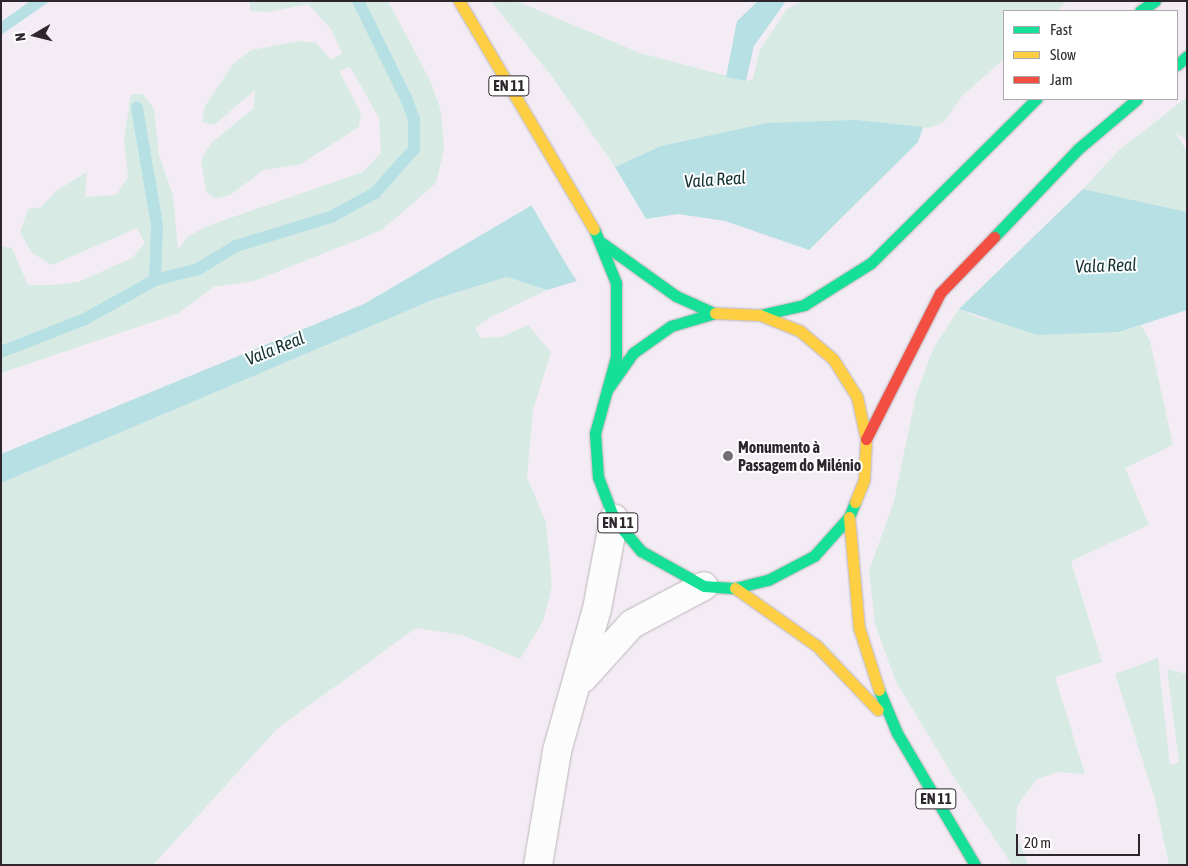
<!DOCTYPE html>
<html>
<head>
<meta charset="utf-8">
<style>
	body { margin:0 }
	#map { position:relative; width:1188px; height:866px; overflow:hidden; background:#f4ecf4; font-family:"Asap Condensed",sans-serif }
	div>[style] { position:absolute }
	.green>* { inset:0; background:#d7ebe4 }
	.water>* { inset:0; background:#b7e0e4 }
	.pier>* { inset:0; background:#f4ecf4 }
	.stream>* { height:12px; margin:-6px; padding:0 6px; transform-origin:6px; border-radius:6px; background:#b7e0e4 }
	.roads { filter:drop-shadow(0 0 1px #bab4ba) drop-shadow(0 0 1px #bab4ba) }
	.street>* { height:28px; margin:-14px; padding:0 14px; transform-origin:14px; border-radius:14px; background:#fdfcfd }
	.fast>* { height:11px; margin:-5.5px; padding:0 5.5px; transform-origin:5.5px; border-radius:5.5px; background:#16e098 }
	.slow>* { height:11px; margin:-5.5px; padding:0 5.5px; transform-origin:5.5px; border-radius:5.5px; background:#ffcf43 }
	.jam>* { height:11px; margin:-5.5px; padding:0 5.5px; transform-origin:5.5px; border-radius:5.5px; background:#f24e42 }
	.dots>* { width:14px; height:14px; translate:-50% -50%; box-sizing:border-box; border:2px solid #fff; border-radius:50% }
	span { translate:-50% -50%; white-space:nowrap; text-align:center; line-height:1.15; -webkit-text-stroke:4px #fff; paint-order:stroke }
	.shield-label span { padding:1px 4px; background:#fff; border:1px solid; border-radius:4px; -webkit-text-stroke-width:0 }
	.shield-label { font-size:15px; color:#2d272d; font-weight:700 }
	.poi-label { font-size:16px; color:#2d272d; font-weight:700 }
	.left { translate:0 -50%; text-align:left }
	.water-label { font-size:18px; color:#153435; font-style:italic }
	.frame { position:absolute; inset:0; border:2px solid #2d272d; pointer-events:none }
	.legend { position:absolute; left:1003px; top:10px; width:175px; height:90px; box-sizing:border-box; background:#fff; border:1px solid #aba9ab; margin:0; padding:6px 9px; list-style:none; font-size:15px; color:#2d272d }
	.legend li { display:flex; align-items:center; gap:10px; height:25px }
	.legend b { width:25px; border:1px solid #aba9ab }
	.north { position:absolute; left:10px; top:10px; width:50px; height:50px; -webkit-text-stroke:4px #fff; paint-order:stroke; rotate:262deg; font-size:14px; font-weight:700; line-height:20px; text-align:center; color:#2d272d }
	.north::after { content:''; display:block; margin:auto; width:18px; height:22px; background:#2d272d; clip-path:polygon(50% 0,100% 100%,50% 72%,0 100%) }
	.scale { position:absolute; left:1016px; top:834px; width:124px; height:22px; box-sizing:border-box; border:2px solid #2d272d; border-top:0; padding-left:6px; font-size:15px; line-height:18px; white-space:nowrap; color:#2d272d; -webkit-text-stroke:4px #fff; paint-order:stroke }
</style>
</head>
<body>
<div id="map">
	<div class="green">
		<i style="clip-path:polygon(250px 1px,388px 1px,431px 82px,441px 111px,444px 150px,436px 183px,382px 230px,254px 281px,213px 287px,179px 313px,1px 373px,1px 246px,12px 248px,28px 285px,53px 285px,78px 282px,132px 258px,145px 243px,137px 228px,52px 265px,32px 253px,20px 232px,28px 209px,41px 207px,56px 191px,87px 172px,85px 197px,116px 195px,128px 177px,124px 139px,131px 94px,143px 94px,154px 109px,159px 155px,173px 195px,178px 250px,188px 236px,210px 225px,363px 172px,381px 153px,379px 118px,350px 67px,339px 71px,361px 113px,359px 127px,301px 164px,264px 170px,230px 195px,214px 199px,206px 191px,201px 160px,211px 143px,254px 108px,255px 90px,214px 125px,202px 122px,205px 106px,234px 63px,251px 50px,299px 41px,316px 43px,331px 60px,342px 53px,331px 29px,308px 4px,269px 12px,250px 11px)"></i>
		<i style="clip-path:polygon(491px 1px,516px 1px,640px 53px,746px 81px,753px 79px,759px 52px,786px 10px,802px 1px,1067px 1px,1056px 11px,1004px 11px,1004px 59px,962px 96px,944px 122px,928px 128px,857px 120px,661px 146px,615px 167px,553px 78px)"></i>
		<i style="clip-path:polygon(1187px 97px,1187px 140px,1176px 133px,1187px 152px,1187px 212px,1083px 189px,1118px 151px)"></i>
		<i style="clip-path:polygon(508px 277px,547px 290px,487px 319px,475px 328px,481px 338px,501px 337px,528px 325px,551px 352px,533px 410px,527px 477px,546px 523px,552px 586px,543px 621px,520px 659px,462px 635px,416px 628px,278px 728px,153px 865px,1px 865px,1px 483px,435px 299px)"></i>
		<i style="clip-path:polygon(959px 309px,982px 319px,1119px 332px,1141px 325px,1150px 341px,1173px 445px,1125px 468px,1149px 525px,1071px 561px,1102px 662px,1055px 677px,1085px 774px,1058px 772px,1037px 779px,1017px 806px,1016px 833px,1028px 865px,1012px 865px,955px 779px,896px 682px,875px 624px,869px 571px,894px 501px,916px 395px,934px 347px)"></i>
		<i style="clip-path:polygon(1158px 658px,1170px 765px,1179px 762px,1167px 669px,1187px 674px,1187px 865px,1169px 865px,1155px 799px,1115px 674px)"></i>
	</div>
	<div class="water">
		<i style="clip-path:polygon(30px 1px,50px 1px,1px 35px,1px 22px)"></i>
		<i style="clip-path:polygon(758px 1px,786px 1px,754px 46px,746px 81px,726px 77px,737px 21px)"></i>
		<i style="clip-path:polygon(857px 120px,923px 127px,918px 142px,809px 250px,725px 221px,678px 214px,646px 219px,615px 167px,661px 146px,767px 123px)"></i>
		<i style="clip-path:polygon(1083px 189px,1187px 212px,1187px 310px,1119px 332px,1037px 335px,959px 309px)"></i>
		<i style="clip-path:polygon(532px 205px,577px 281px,547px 290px,507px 277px,435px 299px,1px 483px,1px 454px,364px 304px)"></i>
	</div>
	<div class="pier">
		<i style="clip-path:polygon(530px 203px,534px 204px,578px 283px,569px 269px)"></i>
	</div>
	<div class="stream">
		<i style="left:155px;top:280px;width:44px;rotate:-14.3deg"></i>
		<i style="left:198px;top:269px;width:44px;rotate:-31.2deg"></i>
		<i style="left:236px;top:246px;width:99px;rotate:-17deg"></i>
		<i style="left:331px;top:217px;width:50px;rotate:-28.6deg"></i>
		<i style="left:375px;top:193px;width:59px;rotate:-48.4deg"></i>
		<i style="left:414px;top:149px;width:30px;rotate:-90deg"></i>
		<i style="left:414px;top:119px;width:22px;rotate:-111deg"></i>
		<i style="left:406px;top:98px;width:108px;rotate:-116.3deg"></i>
		<i style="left:1px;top:352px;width:90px;rotate:-21.4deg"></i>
		<i style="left:85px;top:319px;width:80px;rotate:-29.1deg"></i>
		<i style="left:155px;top:280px;width:55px;rotate:-87.9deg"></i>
		<i style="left:157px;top:225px;width:119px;rotate:-99.7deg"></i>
	</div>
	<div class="roads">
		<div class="street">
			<i style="left:583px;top:678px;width:73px;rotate:-47.8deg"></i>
			<i style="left:632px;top:624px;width:81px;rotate:-27.8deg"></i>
			<i style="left:538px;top:865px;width:116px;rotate:-80.5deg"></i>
			<i style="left:557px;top:751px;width:148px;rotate:-74.3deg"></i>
			<i style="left:597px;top:609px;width:92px;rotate:-79.3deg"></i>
		</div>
		<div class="fast">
			<i style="left:1140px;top:11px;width:18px;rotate:-34deg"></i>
			<i style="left:1177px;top:65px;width:13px;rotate:-42deg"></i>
			<i style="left:594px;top:229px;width:58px;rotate:67.8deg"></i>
			<i style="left:616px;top:283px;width:74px;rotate:90deg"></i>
			<i style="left:616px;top:357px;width:79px;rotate:105.4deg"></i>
			<i style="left:595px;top:433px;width:44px;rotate:86.1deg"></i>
			<i style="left:598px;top:477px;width:45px;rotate:69.1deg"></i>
			<i style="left:614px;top:519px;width:42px;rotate:49.8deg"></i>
			<i style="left:641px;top:551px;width:72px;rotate:29.1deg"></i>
			<i style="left:704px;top:586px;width:31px;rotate:4deg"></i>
			<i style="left:735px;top:588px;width:34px;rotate:-14deg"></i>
			<i style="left:768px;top:580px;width:52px;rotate:-27.6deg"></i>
			<i style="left:814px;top:556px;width:52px;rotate:-48.1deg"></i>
			<i style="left:849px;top:517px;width:16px;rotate:-68deg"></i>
			<i style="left:994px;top:237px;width:122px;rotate:-46.3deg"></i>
			<i style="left:1078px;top:149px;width:77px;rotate:-40.3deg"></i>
			<i style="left:602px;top:243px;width:91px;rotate:35.6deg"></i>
			<i style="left:676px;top:296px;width:42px;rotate:24.1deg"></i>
			<i style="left:760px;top:315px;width:45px;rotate:-12.8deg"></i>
			<i style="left:804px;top:305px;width:79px;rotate:-32.1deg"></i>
			<i style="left:871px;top:263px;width:233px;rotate:-44.8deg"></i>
			<i style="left:607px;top:390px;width:45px;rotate:-54.9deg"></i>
			<i style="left:633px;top:353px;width:47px;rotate:-35.4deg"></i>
			<i style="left:671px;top:326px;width:46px;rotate:-16.5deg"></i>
			<i style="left:879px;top:690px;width:47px;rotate:67.3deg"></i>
			<i style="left:897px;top:733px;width:153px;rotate:59.4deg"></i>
		</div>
		<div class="slow">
			<i style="left:459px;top:1px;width:265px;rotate:59.4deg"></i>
			<i style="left:715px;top:313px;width:45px;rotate:2.5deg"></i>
			<i style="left:760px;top:315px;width:43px;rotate:21.8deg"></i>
			<i style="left:800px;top:331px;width:43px;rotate:40.3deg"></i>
			<i style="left:833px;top:359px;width:45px;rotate:57.7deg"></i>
			<i style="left:857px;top:397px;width:43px;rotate:77.9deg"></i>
			<i style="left:866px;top:439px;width:41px;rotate:92.8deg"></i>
			<i style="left:864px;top:480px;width:24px;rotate:112deg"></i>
			<i style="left:849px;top:517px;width:111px;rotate:84.9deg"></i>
			<i style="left:859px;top:628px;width:65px;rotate:72.1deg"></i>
			<i style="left:735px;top:588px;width:100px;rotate:35.3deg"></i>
			<i style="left:817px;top:646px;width:88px;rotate:46.4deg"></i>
		</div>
		<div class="jam">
			<i style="left:866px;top:439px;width:164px;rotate:-63.1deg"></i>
			<i style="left:940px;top:293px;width:78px;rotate:-46deg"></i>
		</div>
	</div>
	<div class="dots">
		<i style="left:728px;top:456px;background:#736c73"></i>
	</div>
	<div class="shield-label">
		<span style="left:509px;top:86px">EN 11</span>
		<span style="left:618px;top:523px">EN 11</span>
		<span style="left:936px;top:799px">EN 11</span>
	</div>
	<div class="poi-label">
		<span class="left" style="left:738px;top:456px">Monumento à<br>Passagem do Milénio</span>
	</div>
	<div class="water-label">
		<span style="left:715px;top:180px;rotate:-4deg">Vala Real</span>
		<span style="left:1106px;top:266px;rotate:-2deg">Vala Real</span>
		<span style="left:275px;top:349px;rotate:-22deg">Vala Real</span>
	</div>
	<div class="frame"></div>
	<ul class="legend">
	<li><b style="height:6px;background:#16e098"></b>Fast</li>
	<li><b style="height:6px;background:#ffcf43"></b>Slow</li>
	<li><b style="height:6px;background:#f24e42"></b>Jam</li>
	</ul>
	<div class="north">N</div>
	<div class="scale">20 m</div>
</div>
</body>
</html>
